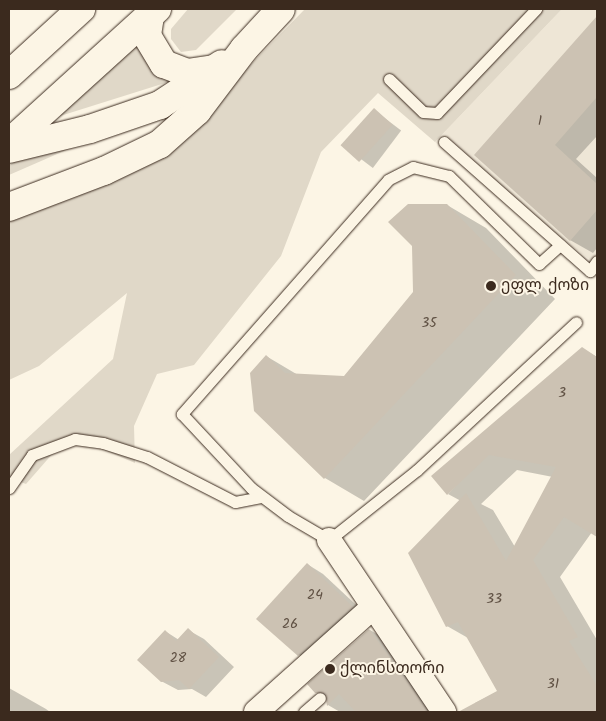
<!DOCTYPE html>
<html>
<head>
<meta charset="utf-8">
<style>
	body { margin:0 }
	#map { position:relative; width:606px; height:721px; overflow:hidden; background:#fcf5e5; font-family:Kalam,"Noto Sans Georgian",sans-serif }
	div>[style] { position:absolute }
	.built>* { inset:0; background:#eee6d6 }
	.green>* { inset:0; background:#e0d8c8 }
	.shadow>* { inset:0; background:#0003; transform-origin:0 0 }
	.building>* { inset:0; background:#ccc2b3; transform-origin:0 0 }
	.roads { filter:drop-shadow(0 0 1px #3b2a1e) drop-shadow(0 0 1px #3b2a1e) }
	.lane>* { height:11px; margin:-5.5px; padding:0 5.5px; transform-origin:5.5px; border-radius:5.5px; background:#fcf5e5 }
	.street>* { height:24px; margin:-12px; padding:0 12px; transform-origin:12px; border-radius:12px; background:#fcf5e5 }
	.highway>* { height:28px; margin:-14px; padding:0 14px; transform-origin:14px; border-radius:14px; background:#fcf5e5 }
	.dots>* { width:14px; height:14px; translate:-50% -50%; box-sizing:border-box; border:2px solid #fcf5e5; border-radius:50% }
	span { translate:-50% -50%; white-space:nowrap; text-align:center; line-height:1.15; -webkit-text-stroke:4px #fcf5e5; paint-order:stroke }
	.number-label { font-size:14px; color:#5f5043 }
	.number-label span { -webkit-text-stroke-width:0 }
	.poi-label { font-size:16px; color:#3b2a1e }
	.left { translate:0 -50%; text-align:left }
	.frame { position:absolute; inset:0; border:10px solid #3b2a1e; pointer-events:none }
</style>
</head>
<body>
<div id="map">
	<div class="built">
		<i style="clip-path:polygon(562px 9px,597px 9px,597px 265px,435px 142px)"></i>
	</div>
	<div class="green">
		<i style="clip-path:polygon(188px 9px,237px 9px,196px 50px,181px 52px,171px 39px,171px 29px)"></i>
		<i style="clip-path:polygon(305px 9px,562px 9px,435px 142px,378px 93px,321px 152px,281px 256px,194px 365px,157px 374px,134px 426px,135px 463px,83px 441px,54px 452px,26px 484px,9px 478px,9px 455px,113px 359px,127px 293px,39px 366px,9px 380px,9px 210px,203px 113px)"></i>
		<i style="clip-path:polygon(141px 35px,181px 78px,41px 122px)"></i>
		<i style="clip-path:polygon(126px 124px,9px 175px,9px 166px,18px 158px)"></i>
	</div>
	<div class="shadow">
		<i style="clip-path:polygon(597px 18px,597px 136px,576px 159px,597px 178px,597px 248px,593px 253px,570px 240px,476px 155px)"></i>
		<i style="left:374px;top:110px;width:34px;height:47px;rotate:37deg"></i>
		<i style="clip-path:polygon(447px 205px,486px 228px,555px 299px,364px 501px,325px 478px,255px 411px,266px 356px,298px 375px,344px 377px,414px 293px)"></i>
		<i style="clip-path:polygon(evenodd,583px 349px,597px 357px,597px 535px,592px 532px,560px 577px,597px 640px,597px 712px,482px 712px,475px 703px,499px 691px,468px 638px,447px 626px,461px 501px,448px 494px,583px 349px,517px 470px,553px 477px,515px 547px,493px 510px,481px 504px,517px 470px)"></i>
		<i style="clip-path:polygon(307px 564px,323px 574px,368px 616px,315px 664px,299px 655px)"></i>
		<i style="clip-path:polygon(188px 630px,204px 639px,234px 667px,206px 697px,192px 689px,178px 690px,161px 681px,165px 631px,179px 640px)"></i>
		<i style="clip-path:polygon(370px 630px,407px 652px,449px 712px,340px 712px,328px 705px,327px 698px,316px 692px)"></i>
		<i style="clip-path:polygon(9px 688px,46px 709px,50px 712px,9px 712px)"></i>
	</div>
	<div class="building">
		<i style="clip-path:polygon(597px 16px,597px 97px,555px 145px,597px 184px,597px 210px,570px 241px,474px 155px)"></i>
		<i style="left:374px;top:108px;width:25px;height:50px;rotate:42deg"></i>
		<i style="clip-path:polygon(408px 204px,447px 204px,516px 275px,324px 479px,254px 411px,250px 373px,266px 355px,285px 373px,344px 376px,413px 292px,412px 246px,388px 222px)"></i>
		<i style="clip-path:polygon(582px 347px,597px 357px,597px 537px,564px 517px,533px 560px,578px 637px,569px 641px,597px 686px,597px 712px,458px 712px,497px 691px,458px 622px,446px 627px,408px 553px,466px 493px,506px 561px,556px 467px,489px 455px,447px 495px,431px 476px)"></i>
		<i style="clip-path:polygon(307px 563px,353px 607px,298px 656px,256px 619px)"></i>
		<i style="clip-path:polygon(188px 628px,219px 657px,189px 689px,179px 680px,161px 682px,137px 660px,165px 630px,176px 641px)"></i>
		<i style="clip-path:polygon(369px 629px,394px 663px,428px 712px,356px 712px,339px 694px,327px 706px,325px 693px,315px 693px,307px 684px)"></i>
	</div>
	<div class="roads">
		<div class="lane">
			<i style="left:389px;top:79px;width:47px;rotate:44.1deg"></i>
			<i style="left:423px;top:112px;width:14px;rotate:4deg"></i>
			<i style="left:437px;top:113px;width:144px;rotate:-46.4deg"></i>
			<i style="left:444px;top:142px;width:195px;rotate:41.5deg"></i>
			<i style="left:590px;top:271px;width:12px;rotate:-55deg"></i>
			<i style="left:560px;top:245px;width:28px;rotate:138deg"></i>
			<i style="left:539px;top:264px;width:126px;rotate:-135.6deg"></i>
			<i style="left:449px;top:176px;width:37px;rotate:-166deg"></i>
			<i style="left:413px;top:167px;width:28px;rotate:153deg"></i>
			<i style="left:388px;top:180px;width:312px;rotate:131.4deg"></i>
			<i style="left:182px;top:414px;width:101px;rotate:47deg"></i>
			<i style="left:251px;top:488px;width:46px;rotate:37.1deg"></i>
			<i style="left:288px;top:516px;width:48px;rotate:30.3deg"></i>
			<i style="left:329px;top:540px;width:112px;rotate:-38.5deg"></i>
			<i style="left:417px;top:470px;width:217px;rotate:-42.9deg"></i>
			<i style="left:9px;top:488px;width:40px;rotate:-55.1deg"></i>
			<i style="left:32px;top:455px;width:46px;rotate:-20.4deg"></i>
			<i style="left:75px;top:439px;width:28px;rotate:8deg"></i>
			<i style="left:103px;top:443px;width:46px;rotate:17.7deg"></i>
			<i style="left:147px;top:457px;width:99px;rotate:27.1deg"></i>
			<i style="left:235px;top:502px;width:26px;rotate:-11deg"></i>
			<i style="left:304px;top:712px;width:21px;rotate:-41deg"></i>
		</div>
		<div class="street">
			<i style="left:329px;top:540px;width:207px;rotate:56.2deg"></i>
			<i style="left:256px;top:712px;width:156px;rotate:-41.9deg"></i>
		</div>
		<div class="highway">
			<i style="left:150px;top:16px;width:20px;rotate:99deg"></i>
			<i style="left:147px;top:36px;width:33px;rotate:59deg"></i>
			<i style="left:164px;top:64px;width:25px;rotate:21deg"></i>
			<i style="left:187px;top:73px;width:29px;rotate:-8deg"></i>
			<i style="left:9px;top:75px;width:98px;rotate:-42.5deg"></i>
			<i style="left:9px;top:143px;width:200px;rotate:-42.2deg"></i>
			<i style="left:9px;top:149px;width:83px;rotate:-13.9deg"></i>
			<i style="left:90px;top:129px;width:74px;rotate:-18.9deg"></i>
			<i style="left:160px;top:105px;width:74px;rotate:-33.5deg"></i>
			<i style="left:9px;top:207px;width:102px;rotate:-20.8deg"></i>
			<i style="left:104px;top:171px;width:62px;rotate:-25.7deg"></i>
			<i style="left:160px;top:144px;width:50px;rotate:-41.7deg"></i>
			<i style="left:197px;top:111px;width:78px;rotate:-52.8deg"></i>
			<i style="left:244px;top:49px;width:54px;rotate:-47.2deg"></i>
		</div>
	</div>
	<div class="dots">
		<i style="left:491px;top:286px;background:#3b2a1e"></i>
		<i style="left:330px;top:669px;background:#3b2a1e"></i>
	</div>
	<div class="number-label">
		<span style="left:540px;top:121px">1</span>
		<span style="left:429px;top:323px">35</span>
		<span style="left:562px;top:393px">3</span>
		<span style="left:315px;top:595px">24</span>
		<span style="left:494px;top:599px">33</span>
		<span style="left:290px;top:624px">26</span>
		<span style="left:178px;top:658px">28</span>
		<span style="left:553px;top:684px">31</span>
	</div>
	<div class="poi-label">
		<span class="left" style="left:501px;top:286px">ეფლ ქოზი</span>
		<span class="left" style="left:340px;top:669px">ქლინსთორი</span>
	</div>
	<div class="frame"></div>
</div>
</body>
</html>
